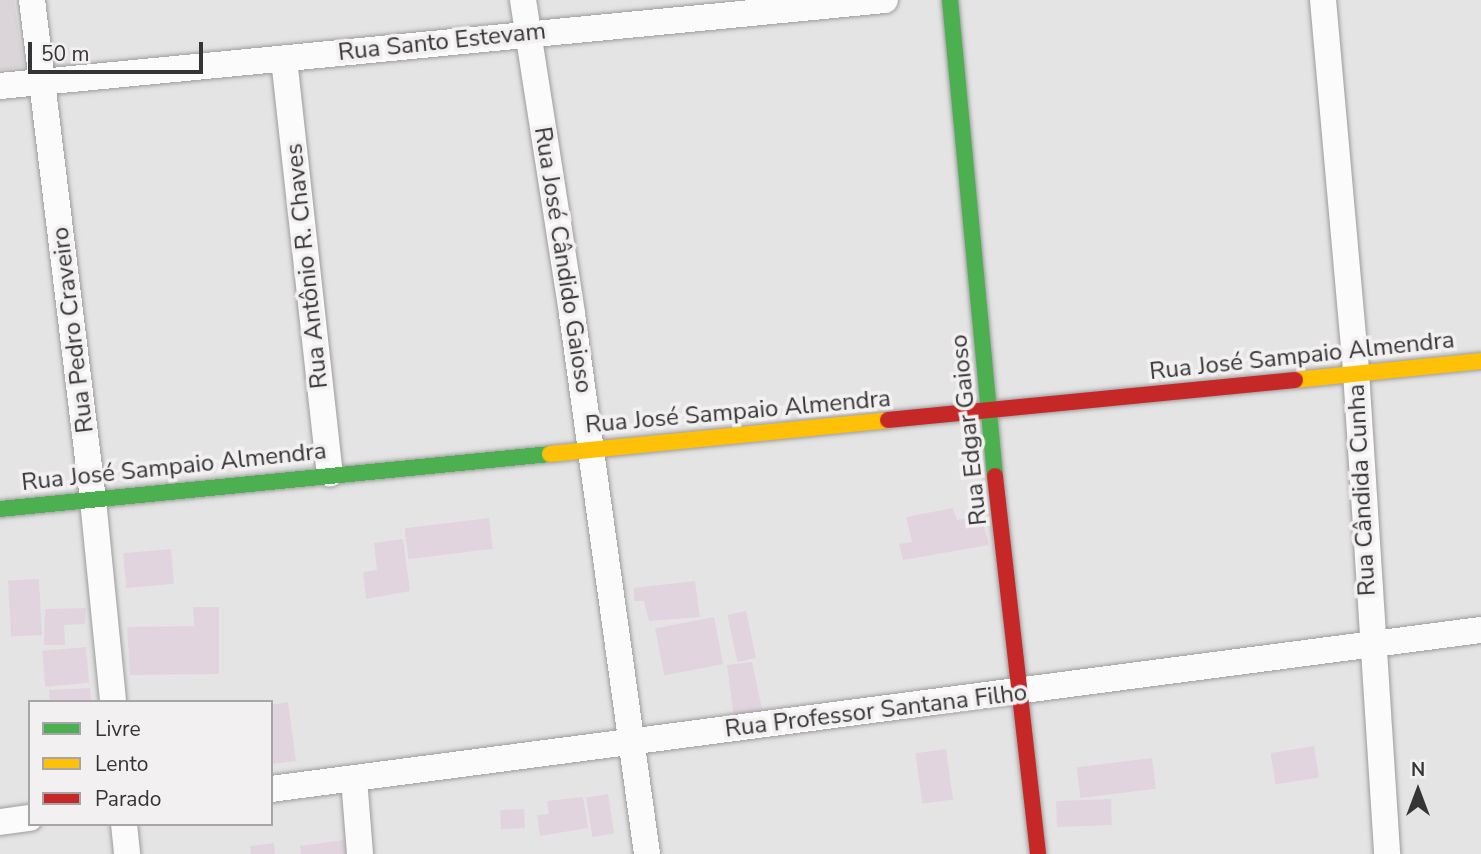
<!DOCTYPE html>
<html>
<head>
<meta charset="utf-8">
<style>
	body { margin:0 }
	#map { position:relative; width:1481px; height:854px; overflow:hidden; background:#e5e4e5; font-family:"Nunito Sans",sans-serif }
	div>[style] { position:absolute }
	.built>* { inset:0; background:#dbd5da }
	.building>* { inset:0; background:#e1d4df; transform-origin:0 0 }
	.roads { filter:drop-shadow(0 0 2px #9d9c9d) drop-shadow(0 0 2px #9d9c9d) }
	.street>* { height:26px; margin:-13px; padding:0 13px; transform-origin:13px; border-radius:13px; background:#fbfbfb }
	.fast>* { height:16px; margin:-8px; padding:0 8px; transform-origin:8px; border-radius:8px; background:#4caf50 }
	.slow>* { height:16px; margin:-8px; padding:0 8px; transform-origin:8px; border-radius:8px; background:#ffc107 }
	.jam>* { height:16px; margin:-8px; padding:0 8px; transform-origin:8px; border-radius:8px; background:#c62828 }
	span { translate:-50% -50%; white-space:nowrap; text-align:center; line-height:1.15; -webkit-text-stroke:7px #f3f0f2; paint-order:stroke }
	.street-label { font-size:24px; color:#363536 }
	.legend { position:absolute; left:28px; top:700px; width:245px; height:126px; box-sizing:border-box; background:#f3f0f2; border:2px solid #a7a5a7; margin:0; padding:9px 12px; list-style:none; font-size:21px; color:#363536 }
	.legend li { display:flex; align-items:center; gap:14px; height:35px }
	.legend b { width:35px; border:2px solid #a7a5a7 }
	.north { position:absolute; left:1383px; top:756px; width:70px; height:70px; -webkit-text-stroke:5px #f3f0f2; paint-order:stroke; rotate:0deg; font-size:19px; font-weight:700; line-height:28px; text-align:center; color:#363536 }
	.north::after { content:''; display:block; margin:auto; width:24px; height:32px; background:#363536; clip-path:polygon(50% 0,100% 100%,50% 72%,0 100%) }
	.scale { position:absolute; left:28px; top:42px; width:175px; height:32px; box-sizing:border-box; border:4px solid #363536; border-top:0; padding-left:9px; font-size:21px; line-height:24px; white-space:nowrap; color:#363536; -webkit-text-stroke:5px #f3f0f2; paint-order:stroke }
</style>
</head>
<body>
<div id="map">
	<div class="built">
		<i style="clip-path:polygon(0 0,14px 0,24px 67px,0 70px)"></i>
	</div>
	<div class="building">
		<i style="clip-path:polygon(953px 508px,957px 520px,981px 516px,989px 545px,903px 560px,899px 544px,912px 542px,906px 517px)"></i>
		<i style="left:489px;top:518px;width:31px;height:85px;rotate:83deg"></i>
		<i style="clip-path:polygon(403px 539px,410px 591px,366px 599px,363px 572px,377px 570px,374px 543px)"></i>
		<i style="left:171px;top:549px;width:35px;height:48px;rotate:85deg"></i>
		<i style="left:39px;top:579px;width:56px;height:31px;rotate:87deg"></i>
		<i style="clip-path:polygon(695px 581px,700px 617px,649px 621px,644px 601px,634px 601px,634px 588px)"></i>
		<i style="clip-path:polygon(193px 607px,219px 607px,219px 674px,130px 675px,127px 627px,194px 626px)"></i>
		<i style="clip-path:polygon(86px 608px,85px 624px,64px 625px,65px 645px,44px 645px,45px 609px)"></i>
		<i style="left:746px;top:611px;width:48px;height:19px;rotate:78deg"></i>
		<i style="left:714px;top:617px;width:48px;height:60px;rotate:79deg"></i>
		<i style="left:86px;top:647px;width:36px;height:44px;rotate:85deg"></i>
		<i style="clip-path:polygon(752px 662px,763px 714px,734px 719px,727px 665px)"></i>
		<i style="clip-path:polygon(90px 688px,91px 702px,50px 702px,49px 690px)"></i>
		<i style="clip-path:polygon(288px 702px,296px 761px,271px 764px,271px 705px)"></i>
		<i style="left:1314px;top:746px;width:32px;height:44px;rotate:81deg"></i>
		<i style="left:946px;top:749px;width:51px;height:31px;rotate:82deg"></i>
		<i style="left:1152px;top:758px;width:31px;height:76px;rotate:83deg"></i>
		<i style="left:608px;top:794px;width:40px;height:22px;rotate:81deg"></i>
		<i style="clip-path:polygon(583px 797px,588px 828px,540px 836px,537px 815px,549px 814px,547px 801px)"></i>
		<i style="left:1111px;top:799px;width:26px;height:55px;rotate:88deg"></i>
		<i style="left:524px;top:809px;width:19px;height:24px;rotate:87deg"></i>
		<i style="clip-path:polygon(344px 840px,346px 854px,301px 854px,300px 846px)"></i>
		<i style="clip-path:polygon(274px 843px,275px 854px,251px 854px,250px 846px)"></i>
	</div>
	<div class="roads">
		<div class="street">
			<i style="left:32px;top:0;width:504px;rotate:83.04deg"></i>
			<i style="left:93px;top:500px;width:203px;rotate:84.3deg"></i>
			<i style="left:523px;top:0;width:318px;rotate:81.1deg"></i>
			<i style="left:572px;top:314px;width:545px;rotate:82.09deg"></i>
			<i style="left:1323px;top:0;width:373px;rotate:84.9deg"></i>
			<i style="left:1356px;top:372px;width:483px;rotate:86.3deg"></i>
			<i style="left:284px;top:59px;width:417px;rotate:83.7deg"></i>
			<i style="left:0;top:86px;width:889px;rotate:-5.55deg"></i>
			<i style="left:354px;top:779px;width:75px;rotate:85.4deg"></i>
			<i style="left:271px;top:789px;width:1220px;rotate:-7.49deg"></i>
			<i style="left:0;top:822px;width:30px;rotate:-8deg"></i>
			<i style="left:124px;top:824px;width:30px;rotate:84deg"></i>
		</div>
		<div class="fast">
			<i style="left:950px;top:0;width:478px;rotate:84.6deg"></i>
			<i style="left:0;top:509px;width:553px;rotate:-5.71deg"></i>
		</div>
		<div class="slow">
			<i style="left:1295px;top:380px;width:187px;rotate:-5.8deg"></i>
			<i style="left:550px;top:454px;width:340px;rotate:-5.7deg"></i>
		</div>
		<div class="jam">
			<i style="left:888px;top:420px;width:409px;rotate:-5.6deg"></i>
			<i style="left:995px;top:476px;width:380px;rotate:83.5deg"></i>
		</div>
	</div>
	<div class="street-label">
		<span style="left:442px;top:42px;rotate:-6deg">Rua Santo Estevam</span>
		<span style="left:563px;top:260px;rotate:81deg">Rua José Cândido Gaioso</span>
		<span style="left:307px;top:266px;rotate:-96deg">Rua Antônio R. Chaves</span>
		<span style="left:73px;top:330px;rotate:-97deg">Rua Pedro Craveiro</span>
		<span style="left:1302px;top:356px;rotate:-6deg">Rua José Sampaio Almendra</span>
		<span style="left:738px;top:412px;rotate:-5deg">Rua José Sampaio Almendra</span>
		<span style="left:969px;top:430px;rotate:-96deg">Rua Edgar Gaioso</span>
		<span style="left:174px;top:467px;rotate:-6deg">Rua José Sampaio Almendra</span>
		<span style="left:1362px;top:490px;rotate:-93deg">Rua Cândida Cunha</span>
		<span style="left:876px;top:711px;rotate:-7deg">Rua Professor Santana Filho</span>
	</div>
	<ul class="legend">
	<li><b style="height:9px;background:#4caf50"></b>Livre</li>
	<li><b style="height:9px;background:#ffc107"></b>Lento</li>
	<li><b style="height:9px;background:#c62828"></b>Parado</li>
	</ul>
	<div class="north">N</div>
	<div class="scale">50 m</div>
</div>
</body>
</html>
